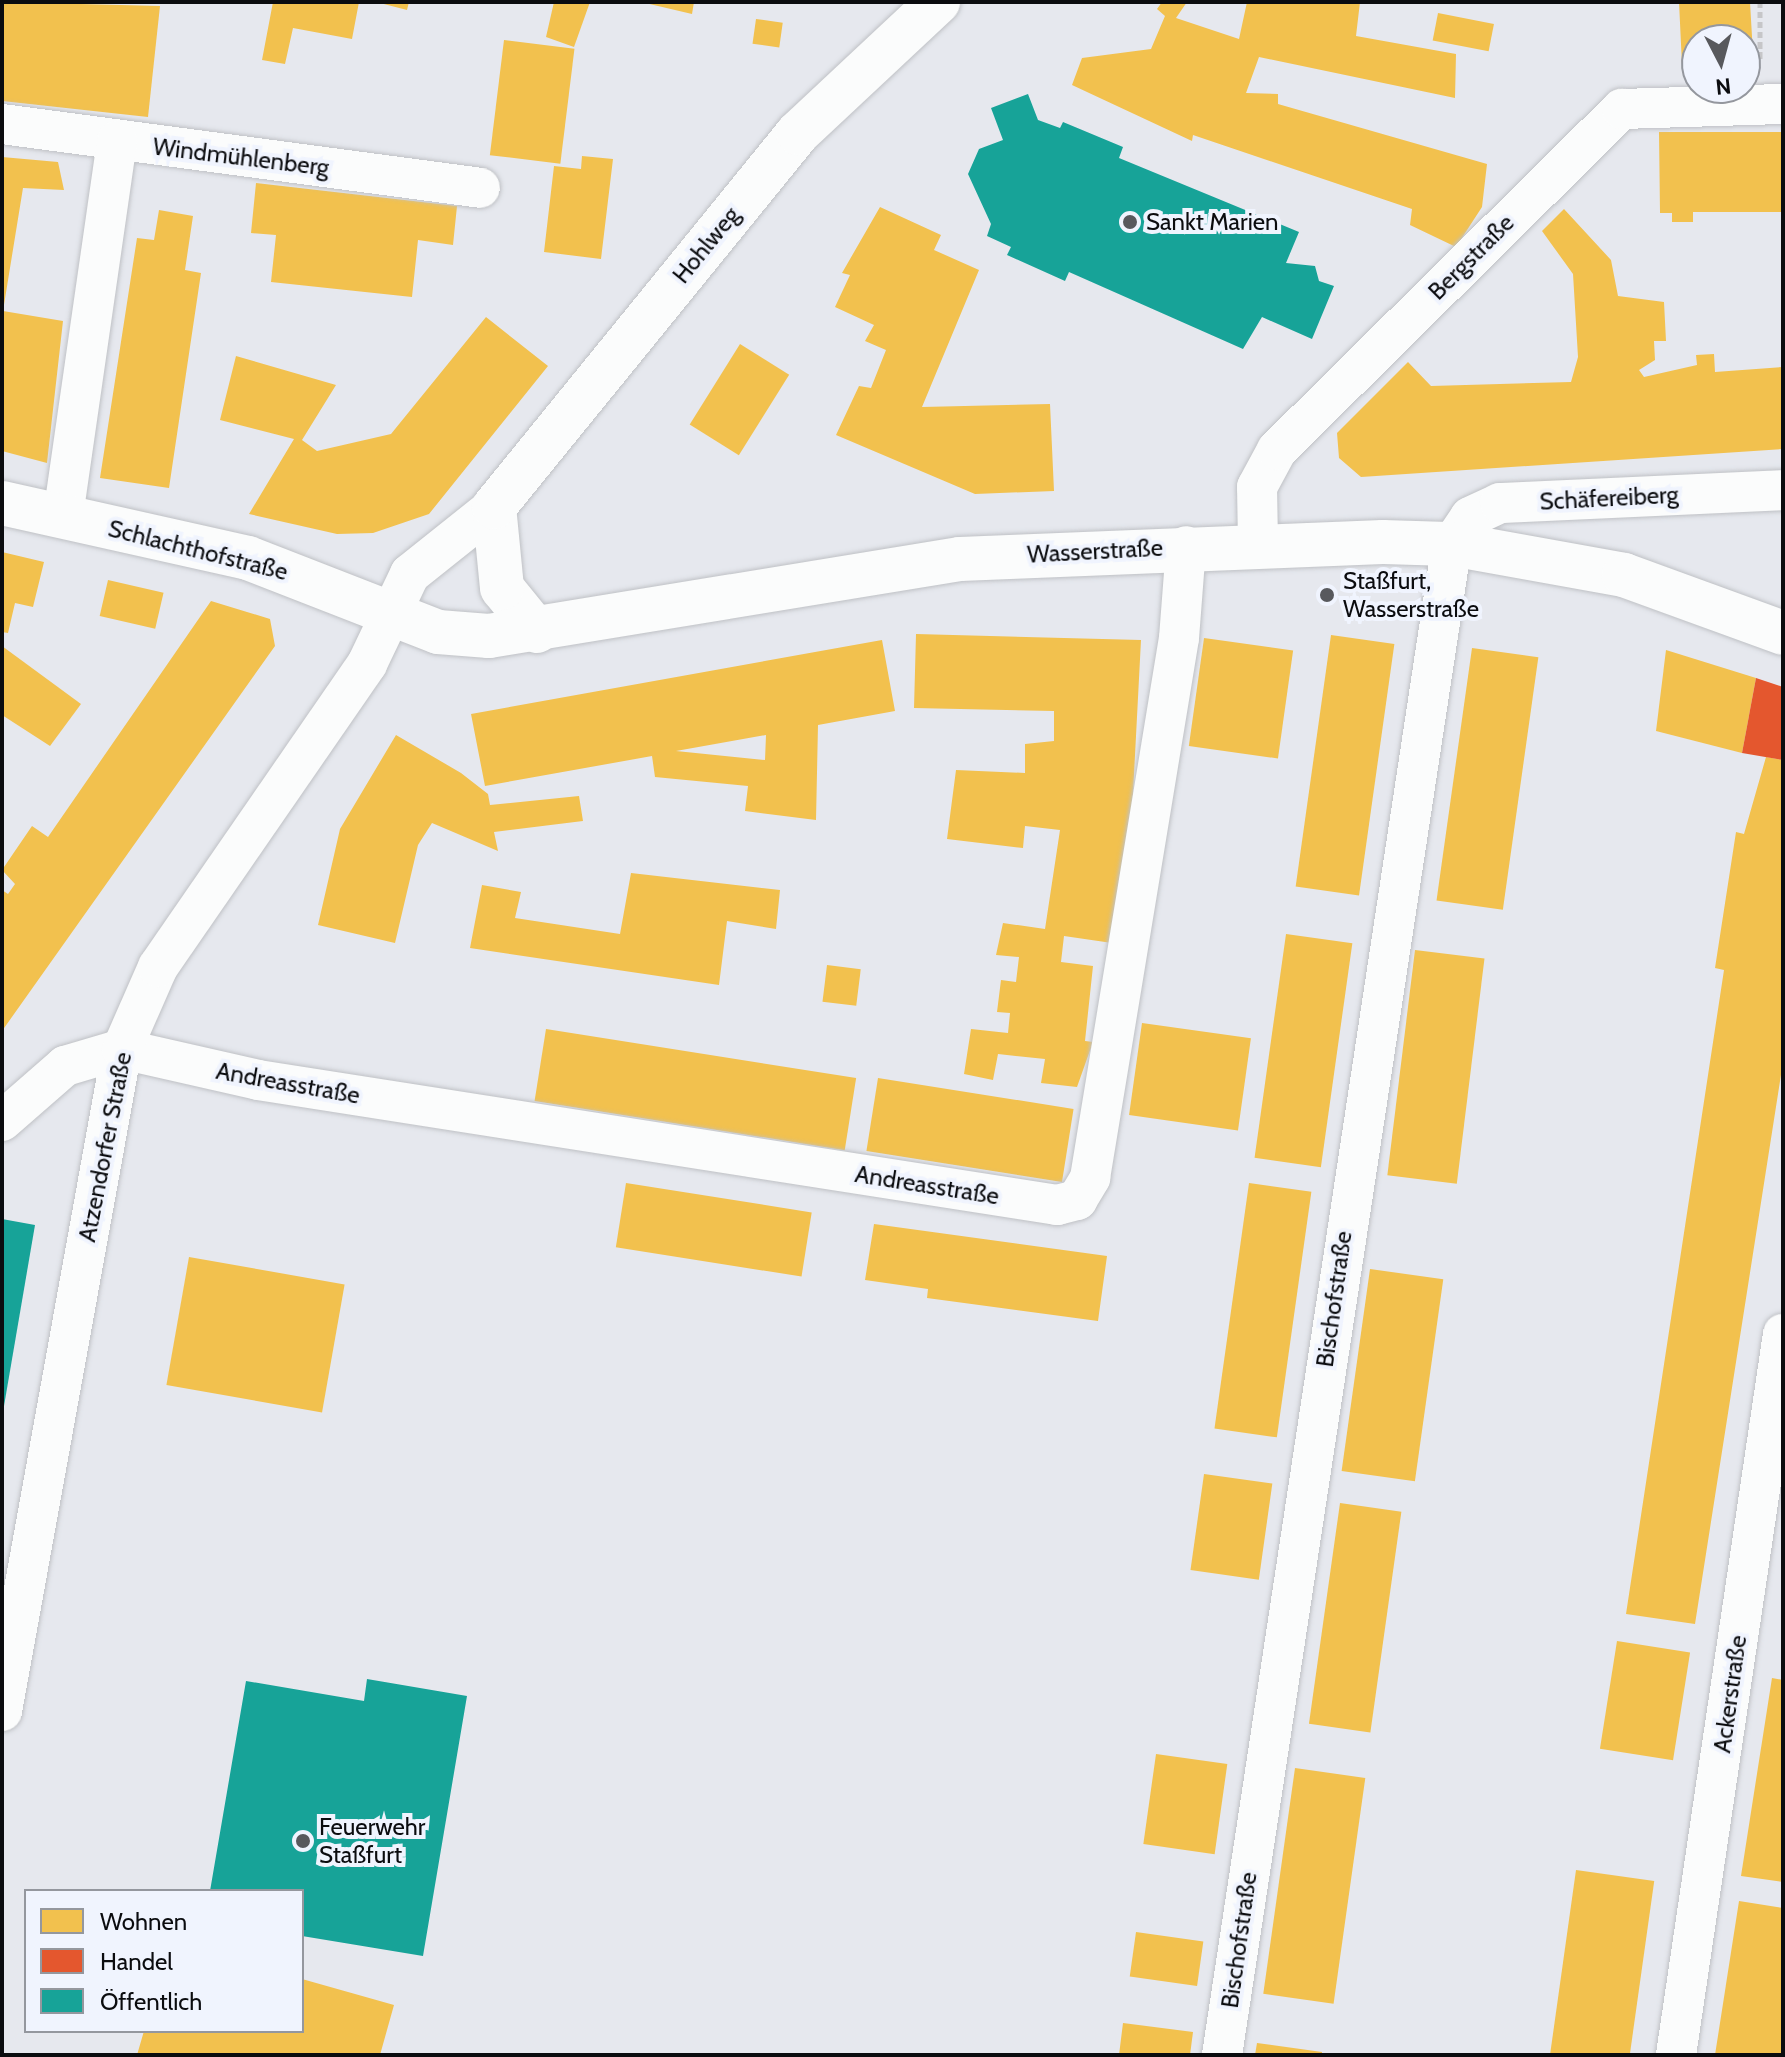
<!DOCTYPE html>
<html>
<head>
<meta charset="utf-8">
<style>
	body { margin:0 }
	#map { position:relative; width:1785px; height:2057px; overflow:hidden; background:#e6e8ee; font-family:Cabin,sans-serif }
	div>[style] { position:absolute }
	.homes>* { inset:0; background:#f2c14e; transform-origin:0 0 }
	.shops>* { inset:0; background:#e4572e }
	.public>* { inset:0; background:#17a398 }
	.path>* { height:5px; margin-top:-2.5px; transform-origin:0; background:repeating-linear-gradient(90deg,#c6c6c8 0 6px,transparent 0 10px) }
	.roads { filter:drop-shadow(0 0 2px #bfc1c5) drop-shadow(0 0 2px #bfc1c5) }
	.street>* { height:40px; margin:-20px; padding:0 20px; transform-origin:20px; border-radius:20px; background:#fbfcfc }
	.secondary>* { height:44px; margin:-22px; padding:0 22px; transform-origin:22px; border-radius:22px; background:#fbfcfc }
	.dots>* { width:22px; height:22px; translate:-50% -50%; box-sizing:border-box; border:4px solid #f0f4fe; border-radius:50% }
	span { translate:-50% -50%; white-space:nowrap; text-align:center; line-height:1.15; -webkit-text-stroke:8px #f0f4fe; paint-order:stroke }
	.street-label { font-size:24px; color:#0b0c0f }
	.poi-label { font-size:24px; color:#0b0c0f }
	.left { translate:0 -50%; text-align:left }
	.frame { position:absolute; inset:0; border:4px solid #0b0c0f; pointer-events:none }
	.legend { position:absolute; left:24px; top:1889px; width:280px; height:144px; box-sizing:border-box; background:#f0f4fe; border:2px solid #94979e; margin:0; padding:10px 14px; list-style:none; font-size:24px; color:#0b0c0f }
	.legend li { display:flex; align-items:center; gap:16px; height:40px }
	.legend b { width:40px; border:2px solid #94979e }
	.north { position:absolute; left:1681px; top:24px; width:80px; height:80px; box-sizing:border-box; background:#f0f4fe; border:2px solid #94979e; border-radius:50%; rotate:174deg; font-size:22px; font-weight:700; line-height:32px; text-align:center; color:#0b0c0f }
	.north::after { content:''; display:block; margin:auto; width:28px; height:36px; background:#58595d; clip-path:polygon(50% 0,100% 100%,50% 72%,0 100%) }
</style>
</head>
<body>
<div id="map">
	<div class="homes">
		<i style="clip-path:polygon(2px 2px,160px 6px,148px 117px,2px 101px)"></i>
		<i style="clip-path:polygon(273px 2px,359px 2px,352px 39px,293px 28px,285px 64px,262px 60px)"></i>
		<i style="clip-path:polygon(376px 2px,409px 2px,407px 10px)"></i>
		<i style="clip-path:polygon(554px 2px,590px 2px,574px 47px,546px 37px)"></i>
		<i style="clip-path:polygon(641px 2px,694px 2px,692px 14px)"></i>
		<i style="clip-path:polygon(1162px 2px,1187px 2px,1176px 18px,1239px 39px,1247px 2px,1360px 2px,1356px 36px,1456px 54px,1455px 98px,1259px 57px,1246px 93px,1278px 94px,1278px 104px,1487px 164px,1482px 207px,1456px 247px,1410px 225px,1412px 209px,1193px 135px,1192px 141px,1072px 85px,1082px 58px,1151px 49px,1165px 16px,1157px 9px)"></i>
		<i style="clip-path:polygon(1679px 2px,1750px 2px,1754px 71px,1745px 71px,1745px 40px,1697px 40px,1697px 67px,1682px 65px)"></i>
		<i style="left:1438px;top:13px;width:57px;height:28px;rotate:11deg"></i>
		<i style="left:756px;top:19px;width:27px;height:25px;rotate:8deg"></i>
		<i style="left:504px;top:40px;width:71px;height:116px;rotate:7deg"></i>
		<i style="clip-path:polygon(1659px 132px,1783px 132px,1783px 212px,1693px 212px,1693px 222px,1672px 222px,1672px 213px,1660px 213px)"></i>
		<i style="clip-path:polygon(582px 156px,613px 159px,601px 259px,544px 252px,554px 166px,581px 169px)"></i>
		<i style="clip-path:polygon(2px 157px,58px 162px,64px 190px,23px 188px,3px 311px,63px 321px,47px 463px,2px 451px)"></i>
		<i style="clip-path:polygon(256px 183px,457px 206px,453px 245px,418px 240px,412px 297px,271px 282px,276px 235px,251px 233px)"></i>
		<i style="clip-path:polygon(880px 207px,941px 235px,934px 250px,979px 270px,922px 407px,1050px 404px,1054px 491px,975px 494px,836px 435px,859px 386px,871px 388px,886px 350px,865px 341px,874px 325px,835px 307px,850px 275px,842px 273px)"></i>
		<i style="clip-path:polygon(1564px 209px,1611px 260px,1618px 296px,1664px 302px,1666px 341px,1654px 341px,1655px 360px,1639px 370px,1644px 377px,1697px 365px,1696px 355px,1714px 354px,1715px 372px,1783px 367px,1783px 449px,1361px 477px,1339px 458px,1337px 433px,1408px 362px,1431px 386px,1571px 382px,1578px 357px,1573px 274px,1542px 231px)"></i>
		<i style="clip-path:polygon(159px 210px,193px 216px,185px 270px,201px 273px,169px 488px,100px 478px,137px 238px,154px 240px)"></i>
		<i style="clip-path:polygon(486px 317px,548px 366px,429px 514px,373px 533px,337px 534px,249px 514px,294px 439px,220px 420px,236px 356px,336px 385px,302px 440px,317px 451px,391px 434px)"></i>
		<i style="left:740px;top:344px;width:58px;height:95px;rotate:32deg"></i>
		<i style="clip-path:polygon(2px 552px,44px 562px,33px 607px,15px 603px,8px 633px,2px 632px)"></i>
		<i style="left:108px;top:580px;width:57px;height:37px;rotate:13deg"></i>
		<i style="clip-path:polygon(211px 601px,270px 619px,275px 646px,2px 1031px,2px 890px,8px 894px,15px 884px,2px 870px,32px 826px,48px 837px)"></i>
		<i style="clip-path:polygon(916px 634px,1141px 640px,1132px 813px,1112px 943px,1064px 936px,1061px 962px,1093px 966px,1085px 1041px,1093px 1042px,1077px 1087px,1041px 1083px,1045px 1059px,998px 1054px,993px 1080px,964px 1074px,971px 1029px,1008px 1033px,1010px 1013px,997px 1012px,1001px 980px,1016px 982px,1019px 957px,996px 955px,1003px 923px,1045px 929px,1060px 830px,1025px 826px,1023px 848px,947px 839px,956px 770px,1025px 773px,1025px 744px,1054px 741px,1054px 711px,914px 708px)"></i>
		<i style="left:1331px;top:635px;width:64px;height:254px;rotate:8deg"></i>
		<i style="left:1204px;top:638px;width:90px;height:109px;rotate:8deg"></i>
		<i style="clip-path:polygon(evenodd,882px 640px,895px 711px,818px 725px,816px 820px,745px 811px,748px 786px,655px 777px,652px 756px,485px 786px,471px 714px,882px 640px,766px 735px,765px 760px,676px 751px,766px 735px)"></i>
		<i style="clip-path:polygon(2px 646px,81px 704px,50px 746px,2px 715px)"></i>
		<i style="left:1472px;top:648px;width:67px;height:255px;rotate:8deg"></i>
		<i style="clip-path:polygon(1666px 650px,1756px 678px,1742px 753px,1656px 731px)"></i>
		<i style="clip-path:polygon(396px 735px,461px 773px,488px 794px,490px 805px,579px 796px,583px 821px,494px 832px,498px 851px,432px 823px,418px 845px,395px 943px,318px 925px,340px 829px)"></i>
		<i style="clip-path:polygon(1766px 757px,1783px 760px,1783px 1062px,1695px 1624px,1626px 1614px,1724px 970px,1715px 968px,1736px 832px,1744px 834px)"></i>
		<i style="clip-path:polygon(631px 873px,780px 890px,776px 929px,727px 921px,719px 985px,470px 948px,482px 885px,521px 892px,515px 918px,620px 934px)"></i>
		<i style="left:1286px;top:934px;width:67px;height:226px;rotate:8deg"></i>
		<i style="left:1415px;top:950px;width:70px;height:227px;rotate:7deg"></i>
		<i style="left:827px;top:965px;width:34px;height:37px;rotate:7deg"></i>
		<i style="left:1142px;top:1023px;width:110px;height:93px;rotate:8deg"></i>
		<i style="left:546px;top:1029px;width:314px;height:73px;rotate:9deg"></i>
		<i style="left:878px;top:1078px;width:198px;height:74px;rotate:9deg"></i>
		<i style="left:626px;top:1183px;width:188px;height:65px;rotate:9deg"></i>
		<i style="left:1249px;top:1183px;width:63px;height:248px;rotate:8deg"></i>
		<i style="clip-path:polygon(874px 1224px,1107px 1256px,1098px 1321px,927px 1298px,928px 1289px,865px 1280px)"></i>
		<i style="left:189px;top:1257px;width:158px;height:130px;rotate:10deg"></i>
		<i style="left:1370px;top:1269px;width:74px;height:204px;rotate:8deg"></i>
		<i style="left:1204px;top:1474px;width:69px;height:97px;rotate:8deg"></i>
		<i style="left:1340px;top:1503px;width:62px;height:223px;rotate:8deg"></i>
		<i style="left:1617px;top:1641px;width:74px;height:109px;rotate:9deg"></i>
		<i style="clip-path:polygon(1772px 1678px,1783px 1680px,1783px 1882px,1741px 1876px)"></i>
		<i style="left:1156px;top:1754px;width:72px;height:91px;rotate:8deg"></i>
		<i style="left:1295px;top:1768px;width:71px;height:228px;rotate:8deg"></i>
		<i style="left:1576px;top:1870px;width:79px;height:187px;rotate:8deg"></i>
		<i style="clip-path:polygon(1739px 1901px,1783px 1908px,1783px 2055px,1715px 2055px)"></i>
		<i style="left:1136px;top:1932px;width:68px;height:45px;rotate:8deg"></i>
		<i style="clip-path:polygon(302px 1979px,394px 2005px,380px 2055px,137px 2055px,144px 2031px,302px 2031px)"></i>
		<i style="clip-path:polygon(1123px 2023px,1193px 2032px,1190px 2055px,1119px 2055px)"></i>
		<i style="clip-path:polygon(1257px 2043px,1322px 2052px,1322px 2055px,1255px 2055px)"></i>
	</div>
	<div class="shops">
		<i style="clip-path:polygon(1756px 678px,1783px 687px,1783px 760px,1742px 753px)"></i>
	</div>
	<div class="public">
		<i style="clip-path:polygon(1028px 94px,1038px 120px,1060px 128px,1063px 122px,1123px 147px,1119px 158px,1299px 232px,1286px 263px,1315px 266px,1319px 281px,1334px 286px,1312px 339px,1262px 317px,1243px 349px,1069px 272px,1065px 281px,1007px 255px,1011px 247px,987px 236px,991px 224px,968px 174px,979px 149px,1003px 140px,991px 108px)"></i>
		<i style="clip-path:polygon(2px 1219px,35px 1225px,4px 1406px,2px 1406px)"></i>
		<i style="clip-path:polygon(367px 1679px,467px 1696px,423px 1956px,302px 1936px,302px 1891px,210px 1891px,246px 1681px,364px 1701px)"></i>
	</div>
	<div class="path">
		<i style="left:1760px;top:2px;width:57px;rotate:90deg"></i>
	</div>
	<div class="roads">
		<div class="street">
			<i style="left:2px;top:124px;width:482px;rotate:7.6deg"></i>
			<i style="left:63px;top:516px;width:379px;rotate:-81.8deg"></i>
			<i style="left:1258px;top:543px;width:56px;rotate:-91deg"></i>
			<i style="left:1257px;top:487px;width:42px;rotate:-61.6deg"></i>
			<i style="left:1277px;top:450px;width:485px;rotate:-44.7deg"></i>
			<i style="left:1622px;top:109px;width:161px;rotate:-1.8deg"></i>
			<i style="left:2px;top:1121px;width:84px;rotate:-41.1deg"></i>
			<i style="left:65px;top:1066px;width:59px;rotate:-16.6deg"></i>
			<i style="left:122px;top:1049px;width:139px;rotate:12.8deg"></i>
			<i style="left:258px;top:1080px;width:809px;rotate:8.89deg"></i>
			<i style="left:1057px;top:1205px;width:21px;rotate:-14deg"></i>
			<i style="left:1077px;top:1200px;width:26px;rotate:-59deg"></i>
			<i style="left:1090px;top:1178px;width:547px;rotate:-80.64deg"></i>
			<i style="left:1179px;top:638px;width:92px;rotate:-85.6deg"></i>
			<i style="left:2px;top:1711px;width:673px;rotate:-79.73deg"></i>
			<i style="left:122px;top:1049px;width:90px;rotate:-66.3deg"></i>
			<i style="left:158px;top:967px;width:368px;rotate:-55.4deg"></i>
			<i style="left:367px;top:664px;width:100px;rotate:-64.5deg"></i>
			<i style="left:410px;top:574px;width:107px;rotate:-38.6deg"></i>
			<i style="left:1222px;top:2055px;width:1528px;rotate:-81.35deg"></i>
			<i style="left:1452px;top:544px;width:32px;rotate:-56deg"></i>
			<i style="left:1470px;top:517px;width:33px;rotate:-25deg"></i>
			<i style="left:1500px;top:503px;width:283px;rotate:-2.6deg"></i>
			<i style="left:1676px;top:2055px;width:729px;rotate:-81.56deg"></i>
		</div>
		<div class="secondary">
			<i style="left:2px;top:503px;width:252px;rotate:12.6deg"></i>
			<i style="left:248px;top:558px;width:204px;rotate:21.3deg"></i>
			<i style="left:438px;top:632px;width:51px;rotate:4.5deg"></i>
			<i style="left:489px;top:636px;width:477px;rotate:-9.3deg"></i>
			<i style="left:960px;top:559px;width:423px;rotate:-2.3deg"></i>
			<i style="left:1383px;top:542px;width:69px;rotate:1.7deg"></i>
			<i style="left:1452px;top:544px;width:175px;rotate:10.2deg"></i>
			<i style="left:1624px;top:575px;width:169px;rotate:20deg"></i>
			<i style="left:537px;top:631px;width:55px;rotate:-129.1deg"></i>
			<i style="left:502px;top:588px;width:81px;rotate:-95.6deg"></i>
			<i style="left:494px;top:507px;width:482px;rotate:-50.9deg"></i>
			<i style="left:798px;top:133px;width:192px;rotate:-43.1deg"></i>
		</div>
	</div>
	<div class="dots">
		<i style="left:1130px;top:222px;background:#58595d"></i>
		<i style="left:1327px;top:595px;background:#58595d"></i>
		<i style="left:303px;top:1841px;background:#58595d"></i>
	</div>
	<div class="street-label">
		<span style="left:241px;top:157px;rotate:7deg">Windmühlenberg</span>
		<span style="left:706px;top:245px;rotate:-51deg">Hohlweg</span>
		<span style="left:1471px;top:257px;rotate:-45deg">Bergstraße</span>
		<span style="left:1609px;top:498px;rotate:-3deg">Schäfereiberg</span>
		<span style="left:198px;top:550px;rotate:14deg">Schlachthofstraße</span>
		<span style="left:1095px;top:551px;rotate:-3deg">Wasserstraße</span>
		<span style="left:288px;top:1083px;rotate:10deg">Andreasstraße</span>
		<span style="left:105px;top:1147px;rotate:-79deg">Atzendorfer Straße</span>
		<span style="left:927px;top:1185px;rotate:9deg">Andreasstraße</span>
		<span style="left:1334px;top:1299px;rotate:-82deg">Bischofstraße</span>
		<span style="left:1730px;top:1694px;rotate:-82deg">Ackerstraße</span>
		<span style="left:1239px;top:1940px;rotate:-82deg">Bischofstraße</span>
	</div>
	<div class="poi-label">
		<span class="left" style="left:1146px;top:222px">Sankt Marien</span>
		<span class="left" style="left:1343px;top:595px">Staßfurt,<br>Wasserstraße</span>
		<span class="left" style="left:319px;top:1841px">Feuerwehr<br>Staßfurt</span>
	</div>
	<div class="frame"></div>
	<ul class="legend">
	<li><b style="height:22px;background:#f2c14e"></b>Wohnen</li>
	<li><b style="height:22px;background:#e4572e"></b>Handel</li>
	<li><b style="height:22px;background:#17a398"></b>Öffentlich</li>
	</ul>
	<div class="north">N</div>
</div>
</body>
</html>
